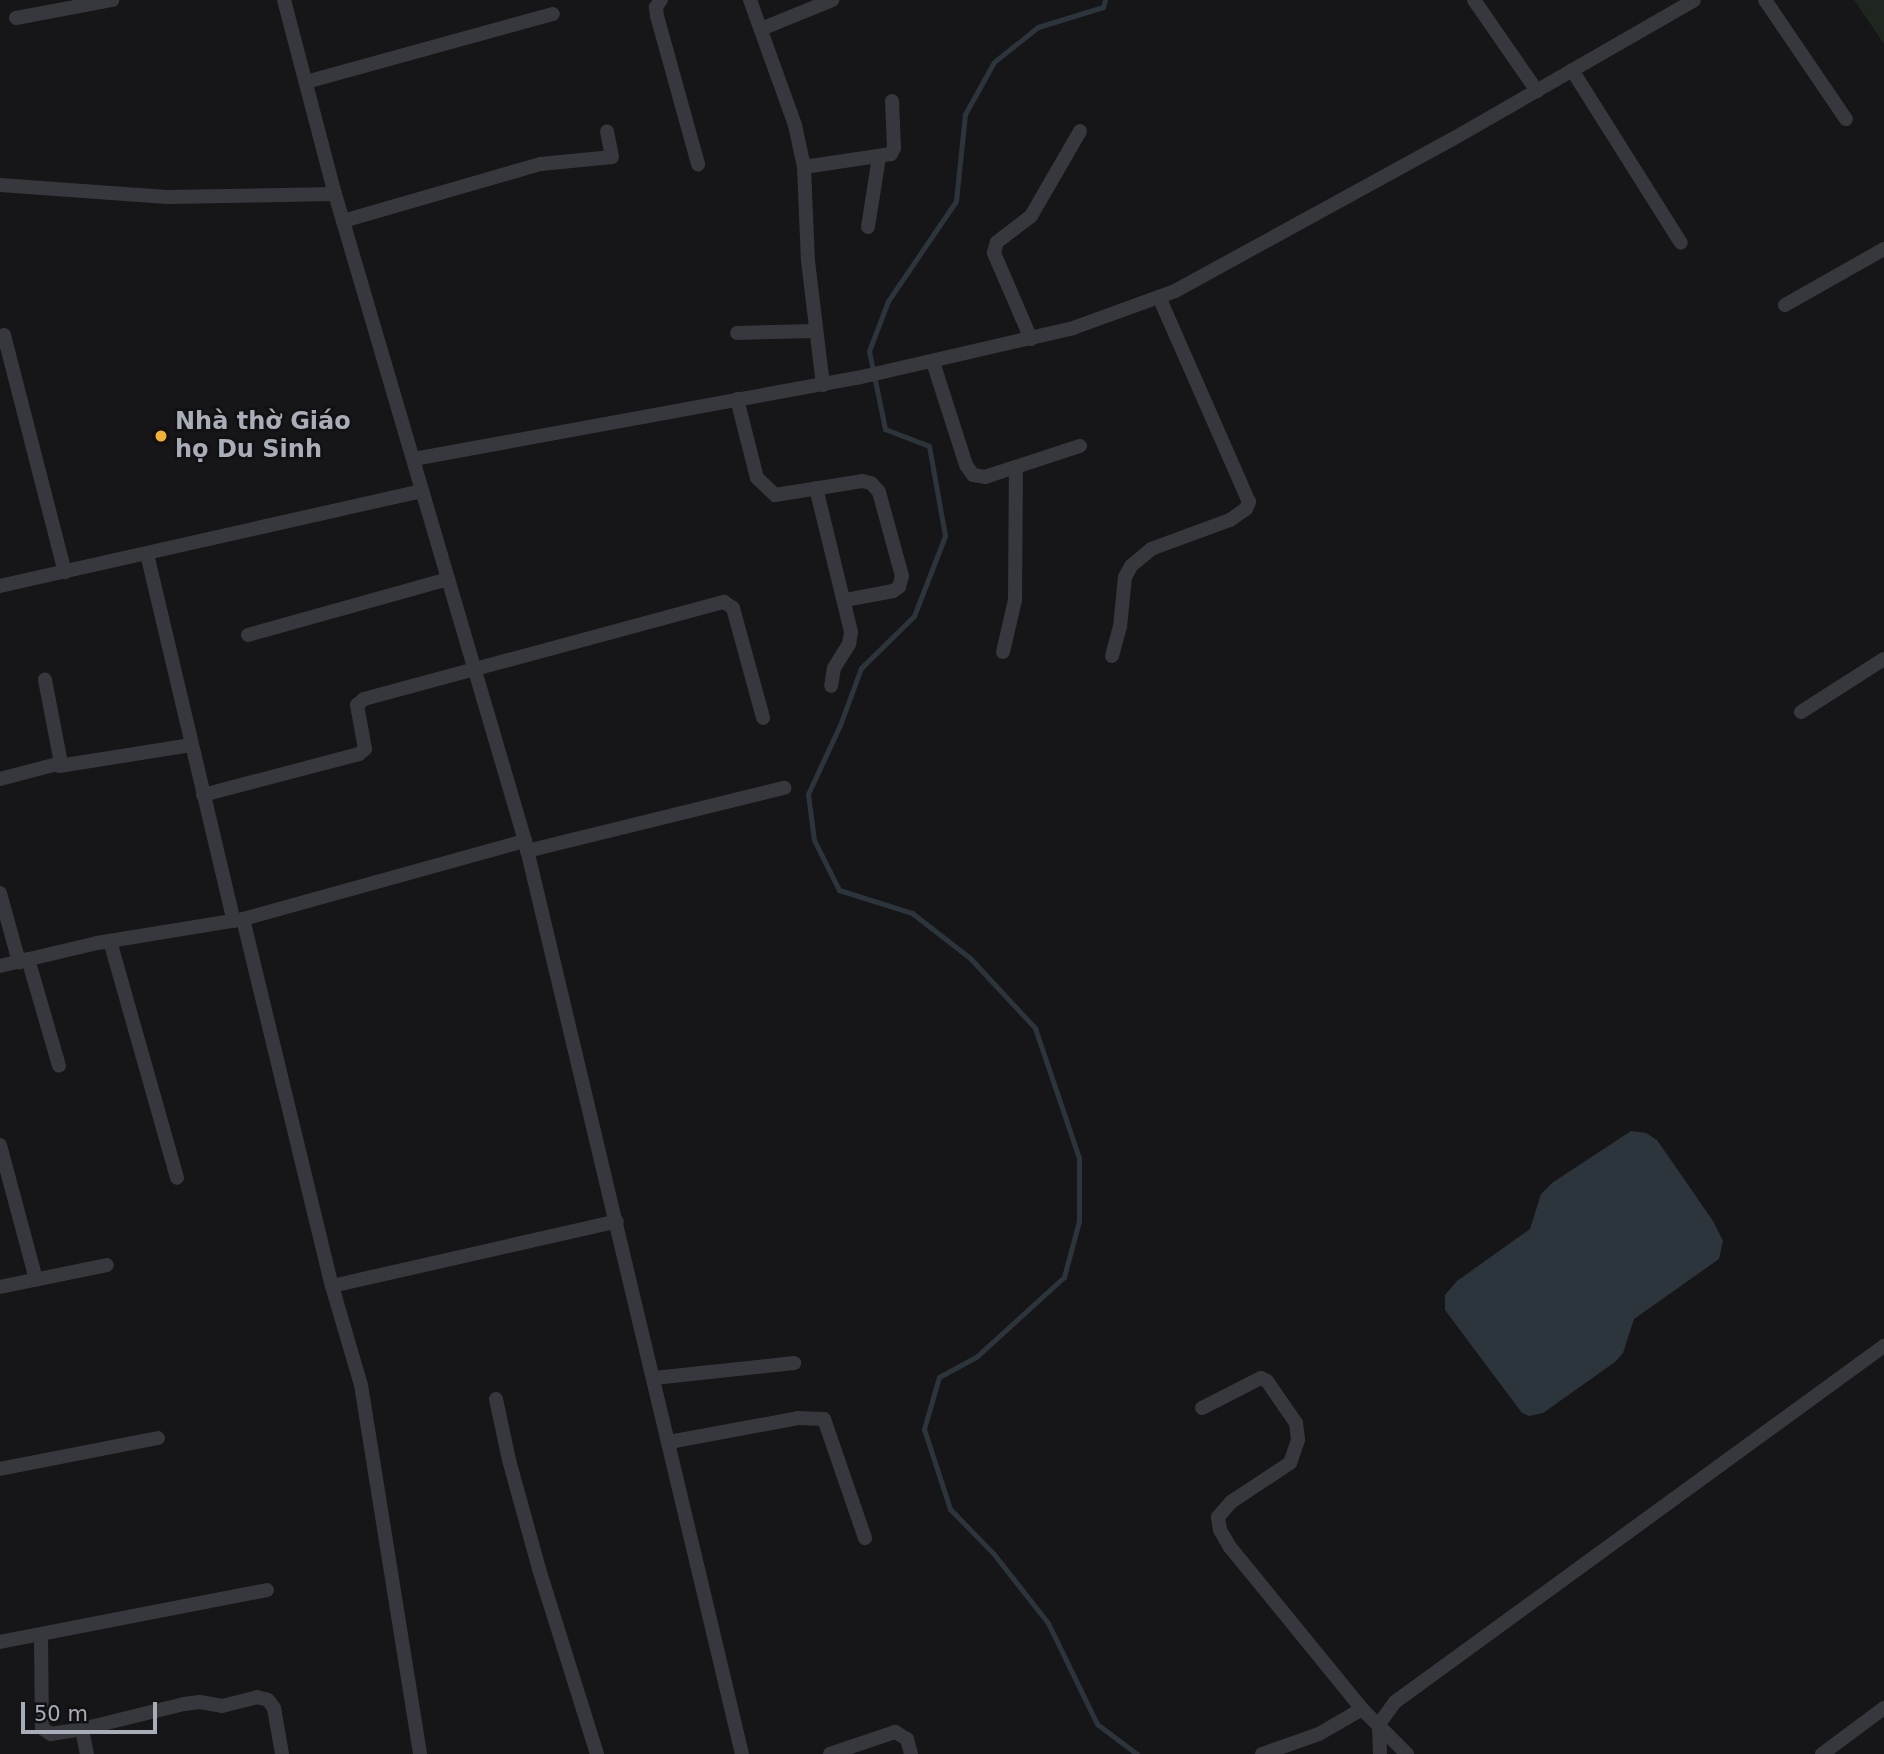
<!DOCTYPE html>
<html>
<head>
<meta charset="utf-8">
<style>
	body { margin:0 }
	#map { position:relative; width:1884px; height:1754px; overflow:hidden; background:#161618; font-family:"DejaVu Sans",sans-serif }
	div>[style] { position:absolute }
	.green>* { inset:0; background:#1e261f }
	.water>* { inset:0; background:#2c353c }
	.stream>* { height:5px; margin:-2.5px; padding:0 2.5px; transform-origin:2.5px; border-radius:2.5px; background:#2c353c }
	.street>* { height:14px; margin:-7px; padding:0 7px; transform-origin:7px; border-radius:7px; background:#37383d }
	.dots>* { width:19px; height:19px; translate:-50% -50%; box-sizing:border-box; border:4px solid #111113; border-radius:50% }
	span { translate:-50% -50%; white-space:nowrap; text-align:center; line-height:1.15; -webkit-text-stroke:5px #111113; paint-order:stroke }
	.poi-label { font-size:24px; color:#a8adb8; font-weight:700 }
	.left { translate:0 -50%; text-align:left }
	.scale { position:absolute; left:21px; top:1702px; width:136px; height:32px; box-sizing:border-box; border:4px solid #a8adb8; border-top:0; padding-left:9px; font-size:21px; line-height:24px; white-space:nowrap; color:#a8adb8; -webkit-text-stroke:5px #111113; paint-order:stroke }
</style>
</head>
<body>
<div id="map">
	<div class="green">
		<i style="clip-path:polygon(1854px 0,1884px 0,1884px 44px)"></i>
	</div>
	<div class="water">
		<i style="clip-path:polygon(1631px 1131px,1646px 1133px,1657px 1140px,1713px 1221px,1723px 1241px,1719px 1259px,1634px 1319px,1623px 1353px,1615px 1362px,1543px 1413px,1529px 1416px,1522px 1413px,1445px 1310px,1445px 1295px,1457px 1281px,1530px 1229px,1541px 1194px,1552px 1183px)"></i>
	</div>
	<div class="stream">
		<i style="left:1105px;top:0;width:7px;rotate:106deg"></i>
		<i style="left:1103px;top:7px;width:68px;rotate:162.9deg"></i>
		<i style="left:1038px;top:27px;width:56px;rotate:141.5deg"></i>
		<i style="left:994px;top:62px;width:60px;rotate:119.1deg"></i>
		<i style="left:965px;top:114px;width:87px;rotate:95.9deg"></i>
		<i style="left:956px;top:201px;width:121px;rotate:124.2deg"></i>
		<i style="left:888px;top:301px;width:53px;rotate:110.8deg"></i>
		<i style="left:869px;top:351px;width:80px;rotate:78.4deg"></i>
		<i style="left:885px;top:429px;width:47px;rotate:21.1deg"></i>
		<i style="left:929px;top:446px;width:91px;rotate:79.9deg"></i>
		<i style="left:945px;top:536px;width:86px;rotate:111.2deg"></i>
		<i style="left:914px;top:616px;width:74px;rotate:135.5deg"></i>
		<i style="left:861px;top:668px;width:61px;rotate:110.2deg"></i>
		<i style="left:840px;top:725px;width:76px;rotate:114.9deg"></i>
		<i style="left:808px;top:794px;width:46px;rotate:82.6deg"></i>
		<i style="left:814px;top:840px;width:56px;rotate:63.4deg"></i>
		<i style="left:839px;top:890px;width:77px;rotate:17.5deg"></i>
		<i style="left:912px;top:913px;width:73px;rotate:37.8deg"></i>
		<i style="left:970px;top:958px;width:96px;rotate:47.1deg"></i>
		<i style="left:1035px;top:1028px;width:137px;rotate:71.3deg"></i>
		<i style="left:1079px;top:1158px;width:63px;rotate:90deg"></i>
		<i style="left:1079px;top:1221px;width:58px;rotate:105deg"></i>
		<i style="left:1064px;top:1277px;width:119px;rotate:137.7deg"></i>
		<i style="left:976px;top:1357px;width:42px;rotate:151.6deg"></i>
		<i style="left:939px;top:1377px;width:54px;rotate:106.1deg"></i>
		<i style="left:924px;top:1429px;width:84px;rotate:72deg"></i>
		<i style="left:950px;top:1509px;width:62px;rotate:45.7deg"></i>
		<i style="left:993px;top:1553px;width:89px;rotate:51.8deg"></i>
		<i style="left:1048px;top:1623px;width:112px;rotate:64.1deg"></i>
		<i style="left:1097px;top:1724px;width:50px;rotate:36.9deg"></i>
	</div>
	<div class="street">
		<i style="left:284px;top:0;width:201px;rotate:75.3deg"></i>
		<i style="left:335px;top:194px;width:674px;rotate:73.63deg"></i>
		<i style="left:525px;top:841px;width:938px;rotate:76.63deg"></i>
		<i style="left:661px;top:0;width:9px;rotate:126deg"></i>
		<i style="left:656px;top:7px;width:9px;rotate:84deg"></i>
		<i style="left:657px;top:16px;width:154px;rotate:74.5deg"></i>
		<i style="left:750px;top:0;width:133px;rotate:70.2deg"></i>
		<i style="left:795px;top:125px;width:43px;rotate:77.9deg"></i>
		<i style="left:804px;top:167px;width:94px;rotate:87.6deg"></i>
		<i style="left:808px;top:261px;width:125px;rotate:83.1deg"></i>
		<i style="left:1474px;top:0;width:111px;rotate:55.3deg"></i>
		<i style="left:1765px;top:0;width:144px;rotate:55.8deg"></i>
		<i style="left:16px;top:18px;width:98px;rotate:-10.6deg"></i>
		<i style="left:761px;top:29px;width:77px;rotate:-22.2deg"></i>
		<i style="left:1572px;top:70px;width:204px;rotate:57.8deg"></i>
		<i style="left:306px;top:82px;width:256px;rotate:-15.4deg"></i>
		<i style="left:804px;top:167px;width:88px;rotate:-8.5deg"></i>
		<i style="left:891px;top:154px;width:7px;rotate:-63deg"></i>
		<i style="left:894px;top:148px;width:47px;rotate:-92.4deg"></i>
		<i style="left:0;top:185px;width:167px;rotate:4.1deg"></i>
		<i style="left:167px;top:197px;width:168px;rotate:-1deg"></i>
		<i style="left:343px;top:221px;width:206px;rotate:-16.1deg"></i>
		<i style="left:541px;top:164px;width:71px;rotate:-5.6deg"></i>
		<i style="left:612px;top:157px;width:26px;rotate:-101deg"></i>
		<i style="left:868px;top:227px;width:71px;rotate:-81.1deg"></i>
		<i style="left:1785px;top:305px;width:114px;rotate:-29.5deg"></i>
		<i style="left:737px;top:333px;width:79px;rotate:-1.5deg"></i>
		<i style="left:4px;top:335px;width:245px;rotate:75.6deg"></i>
		<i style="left:1031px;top:339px;width:94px;rotate:-113.3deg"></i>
		<i style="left:994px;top:253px;width:11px;rotate:-75deg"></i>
		<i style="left:997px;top:242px;width:43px;rotate:-37.4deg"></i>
		<i style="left:1031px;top:216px;width:98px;rotate:-60deg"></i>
		<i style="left:933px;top:362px;width:108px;rotate:72.2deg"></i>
		<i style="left:966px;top:465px;width:12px;rotate:55deg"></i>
		<i style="left:973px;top:475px;width:12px;rotate:9deg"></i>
		<i style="left:985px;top:477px;width:100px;rotate:-18.1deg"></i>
		<i style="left:737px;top:399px;width:81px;rotate:75.8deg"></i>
		<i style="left:757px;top:478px;width:25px;rotate:43deg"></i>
		<i style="left:775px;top:495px;width:88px;rotate:-9.1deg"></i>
		<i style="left:862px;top:481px;width:9px;rotate:13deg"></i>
		<i style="left:871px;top:483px;width:12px;rotate:48deg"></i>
		<i style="left:879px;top:492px;width:87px;rotate:74.7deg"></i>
		<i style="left:902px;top:576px;width:11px;rotate:105deg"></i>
		<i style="left:899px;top:587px;width:7px;rotate:146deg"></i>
		<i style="left:893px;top:591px;width:49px;rotate:169.4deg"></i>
		<i style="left:414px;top:459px;width:450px;rotate:-10.4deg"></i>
		<i style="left:857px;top:378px;width:222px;rotate:-13deg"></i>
		<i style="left:1073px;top:328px;width:109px;rotate:-19.9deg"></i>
		<i style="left:1175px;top:291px;width:315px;rotate:-28.7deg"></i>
		<i style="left:1451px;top:140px;width:280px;rotate:-29.9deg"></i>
		<i style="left:816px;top:488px;width:148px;rotate:76.3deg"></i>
		<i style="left:851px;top:632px;width:12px;rotate:99deg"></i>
		<i style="left:849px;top:644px;width:28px;rotate:122deg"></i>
		<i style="left:834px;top:668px;width:18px;rotate:99deg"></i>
		<i style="left:147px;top:554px;width:377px;rotate:76.7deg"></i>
		<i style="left:0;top:586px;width:433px;rotate:-12.7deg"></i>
		<i style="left:248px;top:635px;width:208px;rotate:-15.6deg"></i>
		<i style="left:1003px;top:652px;width:53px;rotate:-77deg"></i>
		<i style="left:1015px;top:600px;width:133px;rotate:-89.6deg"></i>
		<i style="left:1112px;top:656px;width:30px;rotate:-75deg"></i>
		<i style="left:1120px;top:627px;width:50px;rotate:-84.3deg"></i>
		<i style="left:1125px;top:577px;width:13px;rotate:-61deg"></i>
		<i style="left:1131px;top:566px;width:26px;rotate:-40deg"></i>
		<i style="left:1151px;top:549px;width:84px;rotate:-20.2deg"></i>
		<i style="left:1230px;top:520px;width:19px;rotate:-35deg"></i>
		<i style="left:1246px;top:509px;width:8px;rotate:-67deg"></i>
		<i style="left:1249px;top:502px;width:224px;rotate:-113.7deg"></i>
		<i style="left:1801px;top:712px;width:98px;rotate:-32.6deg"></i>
		<i style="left:59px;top:766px;width:134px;rotate:-9deg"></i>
		<i style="left:0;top:779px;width:63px;rotate:-14.7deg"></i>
		<i style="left:61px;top:763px;width:85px;rotate:-100.9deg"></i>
		<i style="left:203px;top:795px;width:161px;rotate:-14.7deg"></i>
		<i style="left:359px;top:754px;width:8px;rotate:-40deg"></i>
		<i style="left:365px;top:749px;width:45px;rotate:-100.3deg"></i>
		<i style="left:357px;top:705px;width:9px;rotate:-41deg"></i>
		<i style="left:364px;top:699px;width:373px;rotate:-15.1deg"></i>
		<i style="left:724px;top:602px;width:11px;rotate:34deg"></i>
		<i style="left:733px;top:608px;width:114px;rotate:74.7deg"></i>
		<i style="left:527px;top:851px;width:265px;rotate:-13.8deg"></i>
		<i style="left:0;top:893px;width:72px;rotate:74.6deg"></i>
		<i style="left:243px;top:919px;width:378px;rotate:76.4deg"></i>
		<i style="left:332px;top:1286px;width:103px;rotate:73.7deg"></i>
		<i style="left:361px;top:1385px;width:374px;rotate:80.9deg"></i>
		<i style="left:110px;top:941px;width:246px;rotate:74.2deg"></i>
		<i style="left:28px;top:959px;width:111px;rotate:73.8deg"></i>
		<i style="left:0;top:966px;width:100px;rotate:-13.3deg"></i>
		<i style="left:97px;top:943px;width:148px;rotate:-9.3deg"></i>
		<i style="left:243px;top:919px;width:293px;rotate:-15.5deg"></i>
		<i style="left:0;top:1145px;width:139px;rotate:75deg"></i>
		<i style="left:332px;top:1286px;width:292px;rotate:-12.8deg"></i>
		<i style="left:0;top:1287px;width:109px;rotate:-11.6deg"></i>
		<i style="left:654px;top:1378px;width:141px;rotate:-6.1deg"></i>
		<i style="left:496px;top:1399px;width:62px;rotate:78deg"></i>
		<i style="left:509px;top:1460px;width:113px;rotate:74.6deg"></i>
		<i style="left:539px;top:1569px;width:194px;rotate:72.6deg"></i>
		<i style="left:1202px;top:1408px;width:66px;rotate:-27deg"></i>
		<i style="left:1261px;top:1378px;width:7px;rotate:27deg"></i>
		<i style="left:1267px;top:1381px;width:51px;rotate:55.4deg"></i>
		<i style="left:1296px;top:1423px;width:17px;rotate:83deg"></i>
		<i style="left:1298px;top:1440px;width:24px;rotate:109deg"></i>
		<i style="left:1290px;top:1463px;width:71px;rotate:146.5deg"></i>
		<i style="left:1231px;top:1502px;width:20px;rotate:131deg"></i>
		<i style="left:1218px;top:1517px;width:13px;rotate:81deg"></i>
		<i style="left:1220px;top:1530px;width:20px;rotate:60deg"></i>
		<i style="left:1230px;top:1547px;width:209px;rotate:50.8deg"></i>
		<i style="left:1362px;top:1709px;width:64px;rotate:45deg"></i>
		<i style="left:669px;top:1442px;width:131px;rotate:-10.5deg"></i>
		<i style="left:798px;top:1418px;width:26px;rotate:2deg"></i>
		<i style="left:824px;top:1419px;width:126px;rotate:71deg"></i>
		<i style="left:0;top:1469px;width:161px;rotate:-11.1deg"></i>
		<i style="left:41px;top:1635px;width:93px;rotate:89.4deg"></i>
		<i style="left:42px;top:1728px;width:11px;rotate:34deg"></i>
		<i style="left:51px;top:1734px;width:31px;rotate:-9deg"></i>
		<i style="left:82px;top:1729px;width:25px;rotate:79deg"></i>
		<i style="left:0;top:1642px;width:272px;rotate:-11deg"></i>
		<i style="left:82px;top:1729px;width:105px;rotate:-13.8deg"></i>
		<i style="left:184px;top:1704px;width:16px;rotate:-7deg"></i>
		<i style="left:200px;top:1702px;width:22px;rotate:10deg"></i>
		<i style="left:222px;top:1706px;width:36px;rotate:-14deg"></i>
		<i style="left:257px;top:1697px;width:11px;rotate:15deg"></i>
		<i style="left:268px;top:1700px;width:10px;rotate:53deg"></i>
		<i style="left:274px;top:1708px;width:47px;rotate:80.1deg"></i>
		<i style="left:830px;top:1754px;width:69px;rotate:-18.7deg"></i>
		<i style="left:895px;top:1732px;width:14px;rotate:30deg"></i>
		<i style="left:907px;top:1739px;width:16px;rotate:75deg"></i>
		<i style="left:1262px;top:1754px;width:60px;rotate:-19.3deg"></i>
		<i style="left:1319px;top:1734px;width:50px;rotate:-30.2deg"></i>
		<i style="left:1380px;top:1754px;width:30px;rotate:-92deg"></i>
		<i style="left:1379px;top:1724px;width:27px;rotate:-54deg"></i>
		<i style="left:1395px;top:1702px;width:605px;rotate:-36.06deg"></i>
		<i style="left:1822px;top:1754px;width:77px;rotate:-36.6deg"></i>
	</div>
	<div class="dots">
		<i style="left:161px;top:436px;background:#f2b134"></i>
	</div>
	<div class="poi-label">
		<span class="left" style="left:175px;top:436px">Nhà thờ Giáo<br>họ Du Sinh</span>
	</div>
	<div class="scale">50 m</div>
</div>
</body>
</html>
